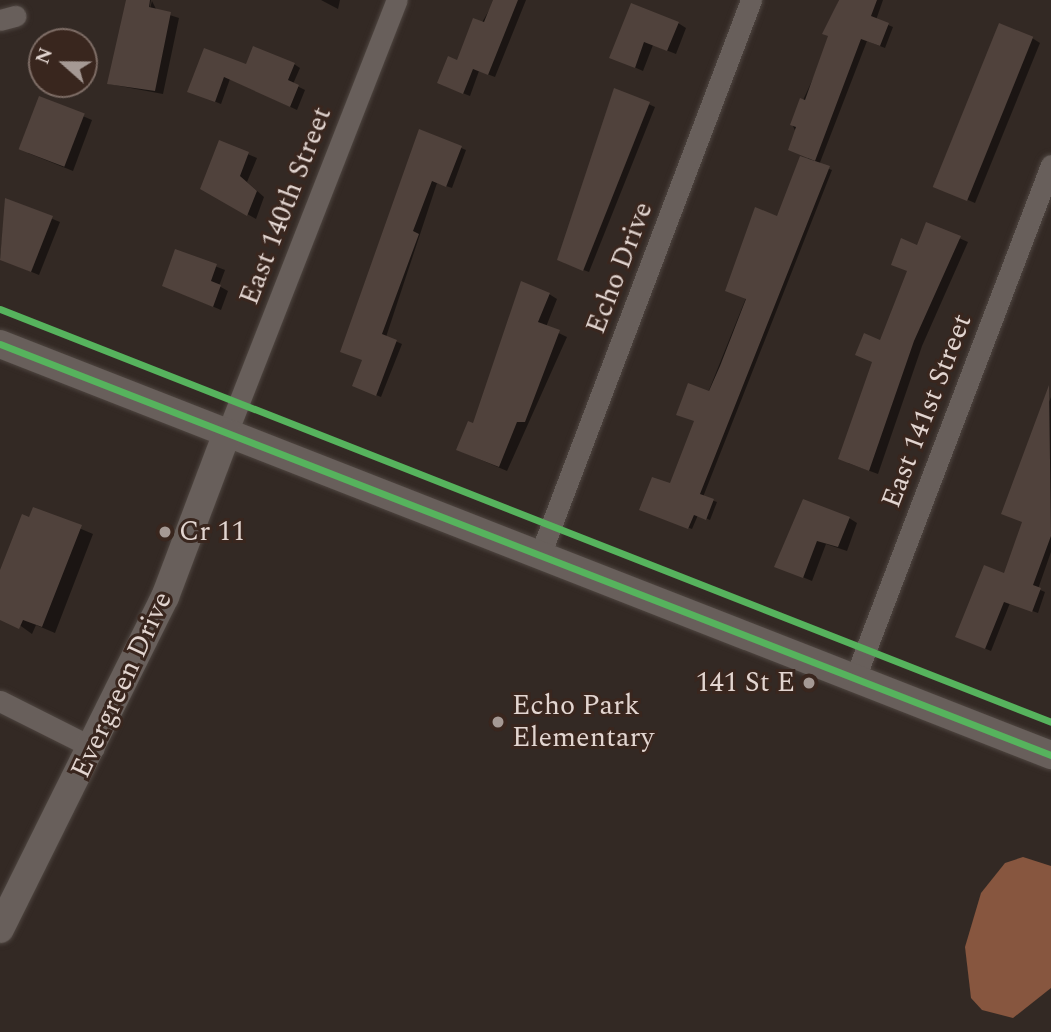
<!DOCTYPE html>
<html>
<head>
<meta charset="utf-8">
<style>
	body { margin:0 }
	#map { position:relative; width:1051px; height:1032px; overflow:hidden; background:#332924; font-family:Spectral,serif }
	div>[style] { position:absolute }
	.water>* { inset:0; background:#87563f }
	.shadow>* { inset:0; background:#0007 }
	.building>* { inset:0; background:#50423c; transform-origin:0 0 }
	.roads { filter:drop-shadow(0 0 2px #4e4540) drop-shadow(0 0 2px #4e4540) }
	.minor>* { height:21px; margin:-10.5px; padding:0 10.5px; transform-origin:10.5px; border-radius:10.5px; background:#685f5b }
	.tertiary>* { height:28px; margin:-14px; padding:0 14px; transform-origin:14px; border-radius:14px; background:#685f5b }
	.cycleway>* { height:7px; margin:-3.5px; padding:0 3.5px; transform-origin:3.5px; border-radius:3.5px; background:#56b35d }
	.dots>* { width:19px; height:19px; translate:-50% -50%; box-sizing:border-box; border:4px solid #39261e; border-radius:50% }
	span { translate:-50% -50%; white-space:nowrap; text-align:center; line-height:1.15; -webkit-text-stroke:6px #39261e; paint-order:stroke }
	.street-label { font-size:28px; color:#e2d5d0 }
	.poi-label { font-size:28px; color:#e2d5d0 }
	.left { translate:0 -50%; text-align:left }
	.right { translate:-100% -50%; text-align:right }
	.north { position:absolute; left:28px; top:28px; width:70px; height:70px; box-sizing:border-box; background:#39261e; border:2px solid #7d6c65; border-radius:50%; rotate:291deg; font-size:19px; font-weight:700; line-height:28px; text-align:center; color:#e2d5d0 }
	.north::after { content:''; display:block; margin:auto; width:24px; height:32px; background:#a59994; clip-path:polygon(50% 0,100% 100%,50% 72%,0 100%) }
</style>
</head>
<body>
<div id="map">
	<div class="water">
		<i style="clip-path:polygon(1023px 857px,1051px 866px,1051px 988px,1013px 1018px,982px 1010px,971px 998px,965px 947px,981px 893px,1005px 863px)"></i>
	</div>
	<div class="shadow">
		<i style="clip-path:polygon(128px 0,151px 0,148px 16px,152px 1px,157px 11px,179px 18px,163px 94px,109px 84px)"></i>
		<i style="clip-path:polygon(321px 0,340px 0,338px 9px)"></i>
		<i style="clip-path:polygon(495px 0,526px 0,495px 77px,479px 71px,470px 96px,445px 86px)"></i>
		<i style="clip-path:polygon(839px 0,883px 0,876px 20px,893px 27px,885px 48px,867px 41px,819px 165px,832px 170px,703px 497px,717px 502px,710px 520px,698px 515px,692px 529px,644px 511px,671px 485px,778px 218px,810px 162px,792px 124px,822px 59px,830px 36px,825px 33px)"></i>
		<i style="clip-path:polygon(678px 23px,686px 28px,676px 54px,653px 45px,643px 71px,611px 57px)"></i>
		<i style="clip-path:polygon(1032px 38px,1040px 43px,975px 203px,938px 187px)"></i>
		<i style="clip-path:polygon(294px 64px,300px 68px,293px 84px,305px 90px,297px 110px,230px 79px,221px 104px,189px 91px,247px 66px)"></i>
		<i style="clip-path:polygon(616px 90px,655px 107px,589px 272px,565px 263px)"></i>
		<i style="clip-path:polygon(40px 98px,92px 120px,73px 171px,28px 153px)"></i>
		<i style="clip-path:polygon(420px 131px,466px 150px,452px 188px,437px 183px,386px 337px,402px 344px,381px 397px,359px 388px)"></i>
		<i style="clip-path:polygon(220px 143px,257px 158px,247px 182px,264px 197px,256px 219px,203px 189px)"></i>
		<i style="clip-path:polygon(6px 200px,60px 222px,39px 275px,0 259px)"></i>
		<i style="clip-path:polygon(927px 224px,968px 242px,922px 346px,878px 474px,848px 463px,881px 342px)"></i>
		<i style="clip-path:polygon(176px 251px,225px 270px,219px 286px,228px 291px,221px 310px,164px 286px)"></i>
		<i style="clip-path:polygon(549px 294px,557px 299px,546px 327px,567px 337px,507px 471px,458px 450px)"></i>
		<i style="clip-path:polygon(1051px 397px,1051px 552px,1038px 589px,1045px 592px,1038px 613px,1010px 603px,991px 651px,962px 639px,1005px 576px,1024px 522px,1003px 513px)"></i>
		<i style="clip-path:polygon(34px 509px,93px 534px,55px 633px,36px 625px,32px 634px,0 611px,0 574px)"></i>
		<i style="clip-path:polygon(849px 518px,857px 523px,847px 551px,826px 544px,812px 581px,776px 566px)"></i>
	</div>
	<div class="building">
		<i style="clip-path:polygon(126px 0,150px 0,149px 7px,171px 12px,155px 91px,107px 84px)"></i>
		<i style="clip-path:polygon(493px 0,518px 0,488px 75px,473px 69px,463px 94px,437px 83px,448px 56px,457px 60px,473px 18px,484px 22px)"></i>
		<i style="clip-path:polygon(839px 0,877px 0,871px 16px,889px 23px,880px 46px,861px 39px,815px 161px,788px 150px,796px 127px,790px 125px,800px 98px,805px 100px,828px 36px,822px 34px)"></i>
		<i style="clip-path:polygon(631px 3px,679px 22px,667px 51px,644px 42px,635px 68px,609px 58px)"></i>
		<i style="left:999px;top:23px;width:37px;height:177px;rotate:22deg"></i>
		<i style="clip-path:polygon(253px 46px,295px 63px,288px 80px,299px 85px,290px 107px,224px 77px,215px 102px,187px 92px,204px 48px,246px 64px)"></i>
		<i style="clip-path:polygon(614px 88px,650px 102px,583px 271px,557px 260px)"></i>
		<i style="left:39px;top:96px;width:49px;height:57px;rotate:21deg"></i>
		<i style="clip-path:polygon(419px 129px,462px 146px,446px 187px,432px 181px,413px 231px,419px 234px,382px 334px,397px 340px,376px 396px,352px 386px,362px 360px,340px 352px)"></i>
		<i style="clip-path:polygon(219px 140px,249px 152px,240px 176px,257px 191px,247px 216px,200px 189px)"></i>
		<i style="clip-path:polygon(800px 156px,830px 166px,700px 494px,714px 499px,706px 520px,694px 515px,688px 529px,639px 510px,652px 477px,670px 483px,694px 421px,676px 415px,688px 383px,709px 391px,720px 366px,746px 299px,725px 291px,755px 207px,777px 216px)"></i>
		<i style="clip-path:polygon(5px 198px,53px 216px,31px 272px,0 260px)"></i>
		<i style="clip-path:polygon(926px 222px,961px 236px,914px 341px,869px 471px,838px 459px,872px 362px,855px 355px,864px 333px,880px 340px,907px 271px,891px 265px,901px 238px,917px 245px)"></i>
		<i style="clip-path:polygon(175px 249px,217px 264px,211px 281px,221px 285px,213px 307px,162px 286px)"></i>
		<i style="clip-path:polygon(521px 281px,550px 293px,538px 322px,560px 330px,525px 422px,517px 422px,499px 467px,456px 450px,468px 421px,473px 423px)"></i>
		<i style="clip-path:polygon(1049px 385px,1051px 536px,1033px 585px,1041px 588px,1032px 612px,1004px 602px,985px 649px,955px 637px,984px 565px,1004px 573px,1022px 522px,1001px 514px)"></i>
		<i style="clip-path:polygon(803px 499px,850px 517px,838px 547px,817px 541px,803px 578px,774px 567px)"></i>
		<i style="clip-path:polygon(33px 507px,82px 525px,42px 627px,23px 620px,19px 629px,0 620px,0 570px,22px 514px,29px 517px)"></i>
	</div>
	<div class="roads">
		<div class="minor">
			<i style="left:0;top:20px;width:16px;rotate:-15deg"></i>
			<i style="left:227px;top:433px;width:465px;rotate:-68.6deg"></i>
			<i style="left:540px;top:555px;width:594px;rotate:-69.18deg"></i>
			<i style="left:855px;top:678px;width:549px;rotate:-69.09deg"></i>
			<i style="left:0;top:701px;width:105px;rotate:26.6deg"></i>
		</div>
		<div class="tertiary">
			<i style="left:0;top:344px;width:1129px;rotate:21.36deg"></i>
			<i style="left:0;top:929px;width:371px;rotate:-63.6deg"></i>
			<i style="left:165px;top:597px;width:175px;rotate:-69.3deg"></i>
		</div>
	</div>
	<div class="cycleway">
		<i style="left:0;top:309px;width:1129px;rotate:21.45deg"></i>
		<i style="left:0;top:344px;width:1129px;rotate:21.36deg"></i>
	</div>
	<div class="dots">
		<i style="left:165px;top:532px;background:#a59994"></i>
		<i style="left:809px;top:683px;background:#a59994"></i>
		<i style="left:498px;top:722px;background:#a59994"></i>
	</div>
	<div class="street-label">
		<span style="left:286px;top:206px;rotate:-69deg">East 140th Street</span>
		<span style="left:620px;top:268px;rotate:-69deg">Echo Drive</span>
		<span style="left:927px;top:411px;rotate:-69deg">East 141st Street</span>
		<span style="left:122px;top:685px;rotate:-65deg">Evergreen Drive</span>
	</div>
	<div class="poi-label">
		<span class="left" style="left:179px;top:532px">Cr 11</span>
		<span class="right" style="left:795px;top:683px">141 St E</span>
		<span class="left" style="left:512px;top:722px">Echo Park<br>Elementary</span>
	</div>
	<div class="north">N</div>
</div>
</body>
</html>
